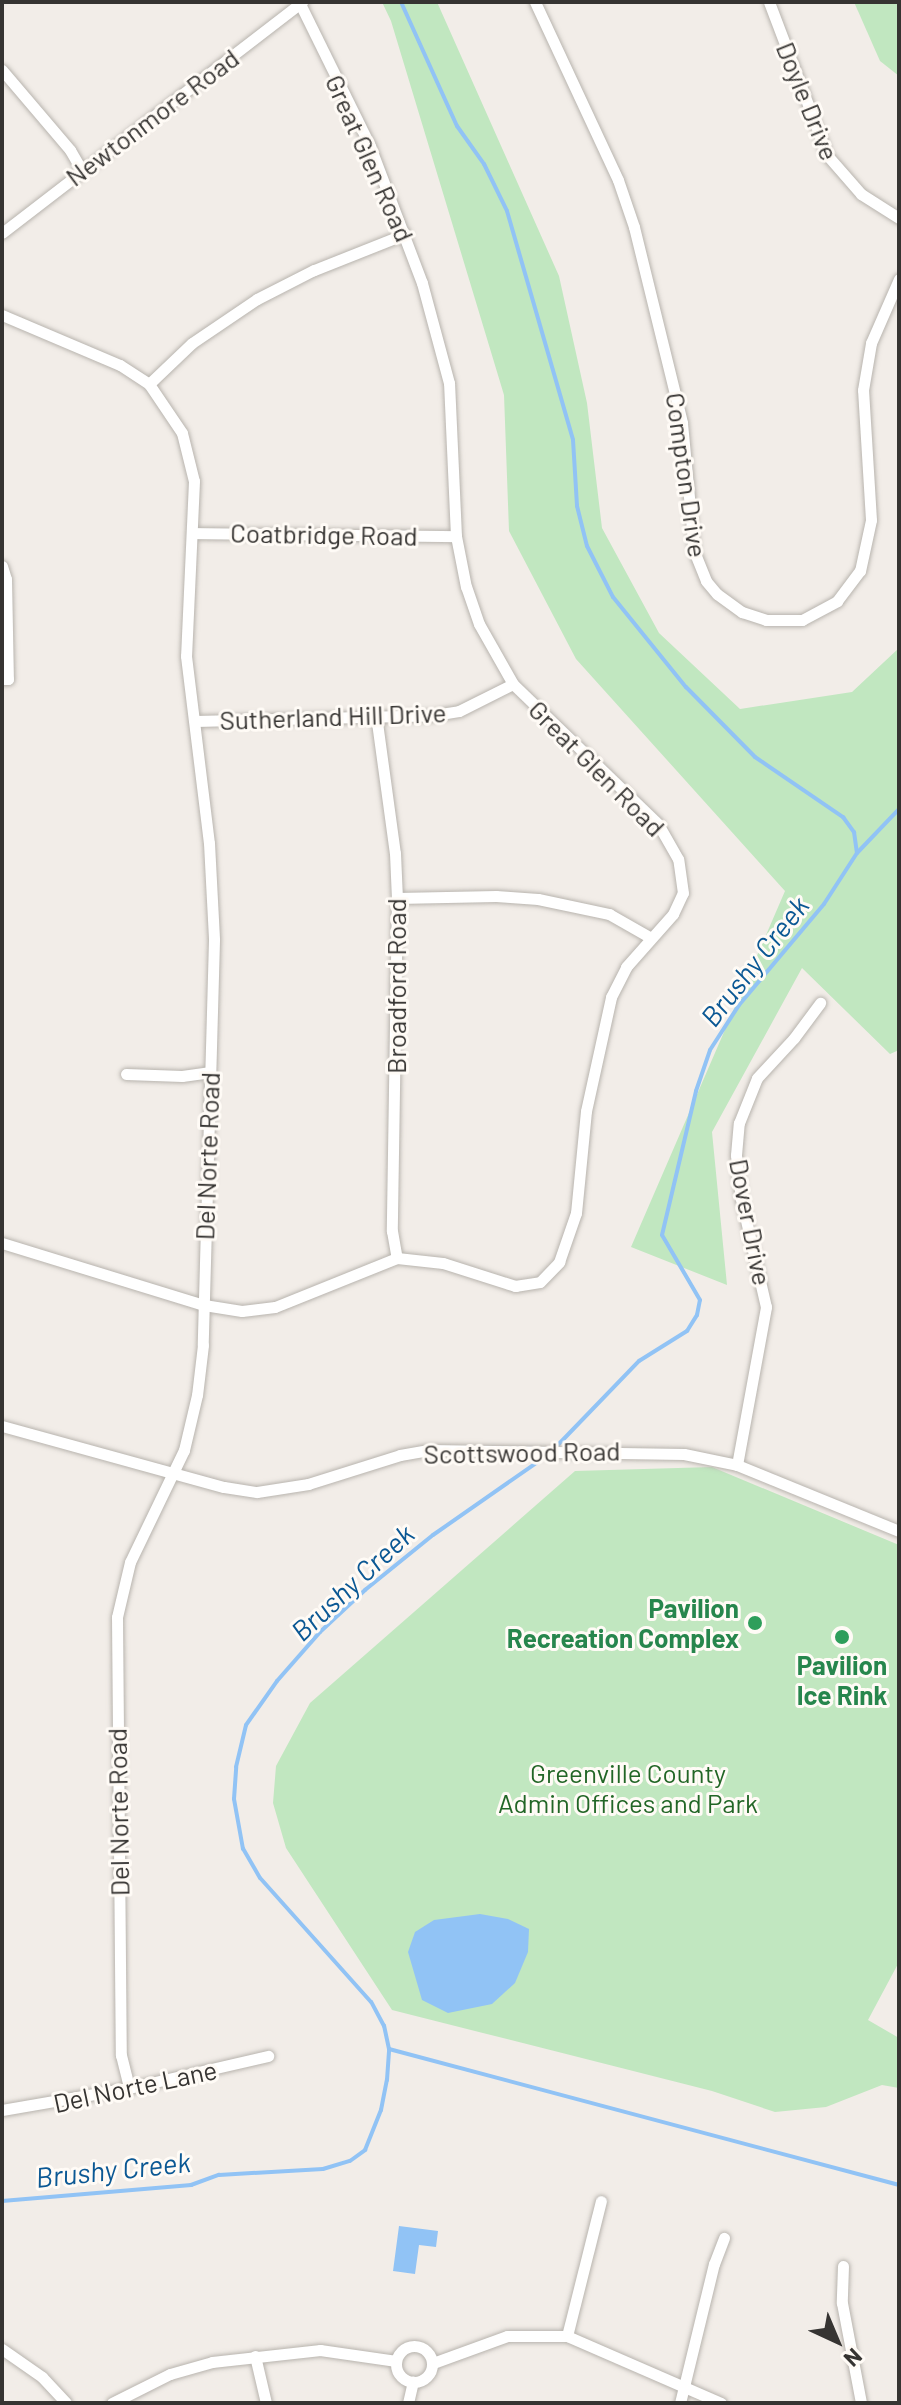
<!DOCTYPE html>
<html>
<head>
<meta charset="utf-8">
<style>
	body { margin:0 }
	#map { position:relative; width:901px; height:2405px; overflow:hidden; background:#f2ede8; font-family:Barlow,sans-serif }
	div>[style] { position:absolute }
	.green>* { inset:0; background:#c1e7c0 }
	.water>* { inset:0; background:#91c3f5 }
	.stream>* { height:4px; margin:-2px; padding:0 2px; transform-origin:2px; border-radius:2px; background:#91c3f5 }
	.roads { filter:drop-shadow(0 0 2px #b8b4ae) drop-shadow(0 0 2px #b8b4ae) }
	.street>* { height:11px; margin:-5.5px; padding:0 5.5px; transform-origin:5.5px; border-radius:5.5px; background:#fff }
	.street>.ring { margin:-5.5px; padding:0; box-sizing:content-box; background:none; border:11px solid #fff; border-radius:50% }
	.dots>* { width:22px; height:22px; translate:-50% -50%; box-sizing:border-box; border:4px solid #fffbf6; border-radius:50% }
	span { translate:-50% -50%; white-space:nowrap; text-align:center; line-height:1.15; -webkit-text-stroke:6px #fffbf6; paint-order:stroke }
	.street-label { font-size:26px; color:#363432 }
	.leisure-label { font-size:26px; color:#27864d; font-weight:700 }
	.right { translate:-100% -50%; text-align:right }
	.park-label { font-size:26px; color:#226626 }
	.water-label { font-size:28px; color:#0b5894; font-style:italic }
	.frame { position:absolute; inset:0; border:4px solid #363432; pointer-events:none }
	.north { position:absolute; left:797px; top:2301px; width:80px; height:80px; -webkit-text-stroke:6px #fffbf6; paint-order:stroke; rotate:136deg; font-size:22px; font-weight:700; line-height:32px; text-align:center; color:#363432 }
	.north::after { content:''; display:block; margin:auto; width:28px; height:36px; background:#363432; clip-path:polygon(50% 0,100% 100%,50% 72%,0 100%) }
</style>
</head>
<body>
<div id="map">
	<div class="green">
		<i style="clip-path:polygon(382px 2px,437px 2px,559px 276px,587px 403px,602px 528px,659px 633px,740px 709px,852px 692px,899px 648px,899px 1050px,890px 1054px,802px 968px,712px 1132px,727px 1285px,631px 1247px,785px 891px,576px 659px,509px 531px,504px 395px,391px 21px)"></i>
		<i style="clip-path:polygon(854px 2px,899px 2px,899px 76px,880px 61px)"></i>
		<i style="clip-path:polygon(712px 1467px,899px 1545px,899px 1962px,868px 2020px,899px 2038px,899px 2088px,882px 2085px,826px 2107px,775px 2112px,712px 2091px,392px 2010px,286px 1848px,273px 1803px,276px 1766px,310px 1703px,575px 1471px)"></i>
	</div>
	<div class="water">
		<i style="clip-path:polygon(480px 1914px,508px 1919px,529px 1929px,528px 1952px,515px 1983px,492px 2004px,448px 2013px,422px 2000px,408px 1952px,415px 1932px,434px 1920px)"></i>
		<i style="clip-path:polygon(399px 2226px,438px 2231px,436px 2247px,419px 2245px,415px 2274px,393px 2271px)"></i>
	</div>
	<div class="stream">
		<i style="left:401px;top:2px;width:136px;rotate:65.7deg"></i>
		<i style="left:457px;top:126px;width:47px;rotate:54.6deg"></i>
		<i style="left:484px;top:164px;width:52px;rotate:63.9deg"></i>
		<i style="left:507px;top:211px;width:238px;rotate:73.9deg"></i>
		<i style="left:573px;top:440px;width:66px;rotate:86.5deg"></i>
		<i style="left:577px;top:506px;width:41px;rotate:76deg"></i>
		<i style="left:587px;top:546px;width:57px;rotate:63deg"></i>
		<i style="left:613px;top:597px;width:116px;rotate:51deg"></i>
		<i style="left:686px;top:687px;width:98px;rotate:45.4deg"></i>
		<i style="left:755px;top:757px;width:107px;rotate:34.3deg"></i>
		<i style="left:843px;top:817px;width:19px;rotate:54deg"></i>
		<i style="left:854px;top:832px;width:21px;rotate:82deg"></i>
		<i style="left:555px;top:1448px;width:121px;rotate:-46deg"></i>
		<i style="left:639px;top:1361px;width:57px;rotate:-32deg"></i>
		<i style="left:687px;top:1331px;width:19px;rotate:-58deg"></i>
		<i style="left:697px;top:1315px;width:15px;rotate:-79deg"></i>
		<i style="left:700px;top:1300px;width:75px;rotate:-120.3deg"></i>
		<i style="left:662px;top:1235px;width:148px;rotate:-76.7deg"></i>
		<i style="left:696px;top:1091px;width:43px;rotate:-71.1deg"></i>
		<i style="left:710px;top:1050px;width:54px;rotate:-57.2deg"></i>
		<i style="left:739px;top:1005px;width:132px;rotate:-49.9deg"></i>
		<i style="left:824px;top:904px;width:61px;rotate:-57.1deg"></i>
		<i style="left:857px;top:853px;width:61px;rotate:-46.3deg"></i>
		<i style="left:389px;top:2049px;width:528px;rotate:14.93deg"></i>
		<i style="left:2px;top:2201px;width:190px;rotate:-4.8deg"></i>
		<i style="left:191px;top:2185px;width:30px;rotate:-20deg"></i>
		<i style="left:219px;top:2175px;width:104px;rotate:-3.3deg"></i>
		<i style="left:323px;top:2169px;width:28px;rotate:-17deg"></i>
		<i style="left:350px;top:2161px;width:19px;rotate:-36deg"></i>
		<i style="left:365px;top:2150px;width:43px;rotate:-68.2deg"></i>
		<i style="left:381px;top:2110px;width:31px;rotate:-79deg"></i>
		<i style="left:387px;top:2080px;width:31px;rotate:-86deg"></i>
		<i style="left:389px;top:2049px;width:24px;rotate:-102deg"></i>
		<i style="left:384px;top:2026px;width:27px;rotate:-118deg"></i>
		<i style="left:371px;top:2002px;width:166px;rotate:-131.8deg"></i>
		<i style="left:260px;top:1878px;width:34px;rotate:-120deg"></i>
		<i style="left:243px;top:1849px;width:51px;rotate:-100.2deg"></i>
		<i style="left:234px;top:1799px;width:32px;rotate:-86deg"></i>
		<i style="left:236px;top:1767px;width:43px;rotate:-76.6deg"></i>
		<i style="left:246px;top:1725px;width:54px;rotate:-54.8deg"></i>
		<i style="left:277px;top:1681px;width:65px;rotate:-48.7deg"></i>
		<i style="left:320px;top:1632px;width:62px;rotate:-43deg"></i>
		<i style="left:365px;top:1590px;width:87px;rotate:-39deg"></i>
		<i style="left:433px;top:1535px;width:141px;rotate:-34.9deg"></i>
	</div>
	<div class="roads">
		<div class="street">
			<i style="left:535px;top:2px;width:196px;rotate:65deg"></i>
			<i style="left:618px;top:180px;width:50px;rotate:71.2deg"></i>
			<i style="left:634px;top:227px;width:202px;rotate:76.2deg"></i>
			<i style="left:682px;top:423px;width:129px;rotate:84.6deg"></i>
			<i style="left:694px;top:551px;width:32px;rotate:68deg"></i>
			<i style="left:706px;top:581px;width:17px;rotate:50deg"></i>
			<i style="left:717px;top:594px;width:31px;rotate:36deg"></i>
			<i style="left:742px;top:612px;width:25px;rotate:18deg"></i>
			<i style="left:766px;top:620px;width:36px"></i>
			<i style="left:802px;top:620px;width:40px;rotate:-28deg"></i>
			<i style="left:837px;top:601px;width:38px;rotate:-53deg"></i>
			<i style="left:860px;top:571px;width:52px;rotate:-77.8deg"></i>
			<i style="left:871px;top:520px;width:130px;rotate:-93.5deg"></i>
			<i style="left:863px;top:390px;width:48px;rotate:-80.3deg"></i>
			<i style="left:871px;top:343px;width:70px;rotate:-66.4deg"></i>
			<i style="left:769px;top:2px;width:164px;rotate:69.2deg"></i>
			<i style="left:827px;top:155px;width:52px;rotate:48.9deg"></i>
			<i style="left:861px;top:194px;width:45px;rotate:32.3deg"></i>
			<i style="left:2px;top:70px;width:105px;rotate:49.6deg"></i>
			<i style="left:70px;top:150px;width:24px;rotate:60deg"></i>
			<i style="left:2px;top:233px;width:379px;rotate:-37.6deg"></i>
			<i style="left:2px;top:315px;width:128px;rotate:23deg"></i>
			<i style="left:120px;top:365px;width:35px;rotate:33deg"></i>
			<i style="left:149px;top:384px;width:59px;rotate:56deg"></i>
			<i style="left:182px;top:433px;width:49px;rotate:76deg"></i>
			<i style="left:194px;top:481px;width:175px;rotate:92.6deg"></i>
			<i style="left:186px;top:656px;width:188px;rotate:83deg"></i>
			<i style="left:209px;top:843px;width:97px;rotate:87deg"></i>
			<i style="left:214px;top:940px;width:405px;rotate:91.6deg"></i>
			<i style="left:203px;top:1345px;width:50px;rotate:96.8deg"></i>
			<i style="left:197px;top:1395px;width:57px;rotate:103.3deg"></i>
			<i style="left:184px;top:1450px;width:124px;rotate:115.7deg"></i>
			<i style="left:130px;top:1562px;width:57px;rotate:103.3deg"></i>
			<i style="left:117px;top:1617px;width:438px;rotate:89.5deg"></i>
			<i style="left:121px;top:2055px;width:34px;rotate:76deg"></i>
			<i style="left:149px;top:384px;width:59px;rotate:-43.6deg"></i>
			<i style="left:192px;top:343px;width:78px;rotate:-34.1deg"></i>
			<i style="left:257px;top:299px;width:64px;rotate:-27deg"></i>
			<i style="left:314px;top:270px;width:98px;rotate:-21.6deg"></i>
			<i style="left:192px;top:533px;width:264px;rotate:0.7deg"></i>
			<i style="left:2px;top:566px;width:14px;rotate:73deg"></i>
			<i style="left:6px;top:579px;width:100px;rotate:88.9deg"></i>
			<i style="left:8px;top:679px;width:6px;rotate:180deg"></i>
			<i style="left:376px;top:715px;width:139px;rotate:82.2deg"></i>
			<i style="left:395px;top:853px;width:45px;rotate:87.5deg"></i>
			<i style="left:397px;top:898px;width:333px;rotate:90.9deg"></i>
			<i style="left:392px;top:1231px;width:27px;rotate:80deg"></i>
			<i style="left:195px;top:721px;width:239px;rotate:-1.4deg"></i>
			<i style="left:434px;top:715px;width:25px;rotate:-9deg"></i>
			<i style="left:459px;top:711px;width:60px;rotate:-26.6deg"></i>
			<i style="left:397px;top:898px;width:99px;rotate:-1.2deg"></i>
			<i style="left:496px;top:896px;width:42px;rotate:4.1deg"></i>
			<i style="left:538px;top:899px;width:73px;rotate:11.9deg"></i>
			<i style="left:609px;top:914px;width:48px;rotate:29.7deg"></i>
			<i style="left:126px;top:1074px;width:56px;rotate:2deg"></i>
			<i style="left:182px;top:1076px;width:27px;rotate:-8deg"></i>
			<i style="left:2px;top:1243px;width:211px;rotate:17.1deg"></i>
			<i style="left:204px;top:1305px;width:38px;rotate:9deg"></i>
			<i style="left:242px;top:1311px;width:33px;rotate:-7deg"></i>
			<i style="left:275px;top:1307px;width:131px;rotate:-21.9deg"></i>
			<i style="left:397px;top:1258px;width:46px;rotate:6.2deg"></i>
			<i style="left:443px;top:1263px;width:76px;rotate:17.7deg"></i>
			<i style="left:515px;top:1286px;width:25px;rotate:-9deg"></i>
			<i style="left:540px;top:1282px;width:28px;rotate:-46deg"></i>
			<i style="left:559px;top:1262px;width:52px;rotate:-70.9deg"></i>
			<i style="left:576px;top:1213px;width:102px;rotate:-84.4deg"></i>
			<i style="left:586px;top:1111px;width:117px;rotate:-77.6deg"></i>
			<i style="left:611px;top:997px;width:34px;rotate:-63deg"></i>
			<i style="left:626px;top:967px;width:71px;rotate:-48.4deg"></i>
			<i style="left:673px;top:914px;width:23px;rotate:-65deg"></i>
			<i style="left:683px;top:893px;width:34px;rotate:-98deg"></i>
			<i style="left:678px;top:859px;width:40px;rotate:-119.7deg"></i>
			<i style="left:658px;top:824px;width:202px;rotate:-136deg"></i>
			<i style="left:513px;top:684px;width:69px;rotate:-119.5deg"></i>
			<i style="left:479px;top:624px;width:39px;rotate:-109deg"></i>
			<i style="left:466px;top:587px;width:52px;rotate:-101.1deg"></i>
			<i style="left:456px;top:536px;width:153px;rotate:-92.6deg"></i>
			<i style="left:449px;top:383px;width:104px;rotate:-105.1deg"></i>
			<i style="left:422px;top:283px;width:147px;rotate:-110.8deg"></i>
			<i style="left:370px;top:146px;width:161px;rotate:-116.2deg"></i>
			<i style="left:2px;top:1426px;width:230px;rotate:15.4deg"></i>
			<i style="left:224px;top:1487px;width:33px;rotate:9deg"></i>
			<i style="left:257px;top:1492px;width:52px;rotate:-8.9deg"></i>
			<i style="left:308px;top:1484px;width:96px;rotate:-17.5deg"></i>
			<i style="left:400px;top:1455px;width:29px;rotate:-10deg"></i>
			<i style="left:429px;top:1450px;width:255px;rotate:0.9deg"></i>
			<i style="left:684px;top:1454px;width:54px;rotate:11.7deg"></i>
			<i style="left:737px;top:1465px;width:175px;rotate:22.2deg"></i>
			<i style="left:737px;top:1465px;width:161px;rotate:-79.6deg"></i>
			<i style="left:766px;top:1307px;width:111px;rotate:-103deg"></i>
			<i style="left:741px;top:1199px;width:44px;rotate:-96.5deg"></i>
			<i style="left:736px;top:1155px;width:32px;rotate:-85deg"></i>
			<i style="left:739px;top:1123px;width:48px;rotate:-68.2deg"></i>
			<i style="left:757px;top:1078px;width:54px;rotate:-47.2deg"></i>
			<i style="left:794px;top:1038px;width:44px;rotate:-53.4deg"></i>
			<i style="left:2px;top:2110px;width:129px;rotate:-9.8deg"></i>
			<i style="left:129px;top:2088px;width:143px;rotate:-13deg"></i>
			<i style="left:843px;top:2266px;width:37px;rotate:92deg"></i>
			<i style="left:842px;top:2303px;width:102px;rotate:79.2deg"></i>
			<i style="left:567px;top:2336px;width:139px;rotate:-75.9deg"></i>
			<i class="ring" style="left:396px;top:2346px;width:25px;height:25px"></i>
			<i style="left:2px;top:2349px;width:49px;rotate:35deg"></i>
			<i style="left:42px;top:2377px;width:35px;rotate:47deg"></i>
			<i style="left:255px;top:2356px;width:48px;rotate:76.8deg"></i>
			<i style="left:433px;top:2363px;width:79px;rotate:-20deg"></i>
			<i style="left:507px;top:2336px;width:60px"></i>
			<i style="left:567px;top:2336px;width:168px;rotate:23.5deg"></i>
			<i style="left:112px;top:2403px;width:65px;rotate:-26.6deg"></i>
			<i style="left:170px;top:2374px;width:44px;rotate:-15.9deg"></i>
			<i style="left:212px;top:2362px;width:109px;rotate:-6.3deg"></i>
			<i style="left:320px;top:2350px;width:77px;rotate:8.2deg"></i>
			<i style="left:408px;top:2403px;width:22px;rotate:-77deg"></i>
			<i style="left:680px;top:2403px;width:143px;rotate:-76.3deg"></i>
			<i style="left:714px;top:2264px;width:28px;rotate:-69deg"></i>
		</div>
	</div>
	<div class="dots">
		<i style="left:755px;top:1623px;background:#2e9e5b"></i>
		<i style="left:842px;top:1637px;background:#2e9e5b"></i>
	</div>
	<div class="street-label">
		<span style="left:808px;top:101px;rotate:68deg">Doyle Drive</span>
		<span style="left:152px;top:117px;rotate:-37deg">Newtonmore Road</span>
		<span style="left:370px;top:158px;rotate:66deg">Great Glen Road</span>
		<span style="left:687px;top:475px;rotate:82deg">Compton Drive</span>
		<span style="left:324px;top:534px;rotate:1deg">Coatbridge Road</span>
		<span style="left:333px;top:716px;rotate:-2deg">Sutherland Hill Drive</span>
		<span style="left:597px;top:768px;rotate:45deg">Great Glen Road</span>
		<span style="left:396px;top:986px;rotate:-90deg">Broadford Road</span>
		<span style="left:207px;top:1156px;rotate:-88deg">Del Norte Road</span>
		<span style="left:751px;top:1222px;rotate:79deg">Dover Drive</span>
		<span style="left:522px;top:1452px;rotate:-1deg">Scottswood Road</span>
		<span style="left:118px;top:1812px;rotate:-91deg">Del Norte Road</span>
		<span style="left:135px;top:2086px;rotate:-12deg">Del Norte Lane</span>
	</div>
	<div class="leisure-label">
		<span class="right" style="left:739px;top:1623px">Pavilion<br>Recreation Complex</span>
		<span style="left:842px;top:1680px">Pavilion<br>Ice Rink</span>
	</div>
	<div class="park-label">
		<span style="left:628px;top:1788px">Greenville County<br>Admin Offices and Park</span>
	</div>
	<div class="water-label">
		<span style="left:754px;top:961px;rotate:-52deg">Brushy Creek</span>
		<span style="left:352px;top:1582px;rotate:-43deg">Brushy Creek</span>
		<span style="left:113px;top:2169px;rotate:-6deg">Brushy Creek</span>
	</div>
	<div class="frame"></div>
	<div class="north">N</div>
</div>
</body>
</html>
